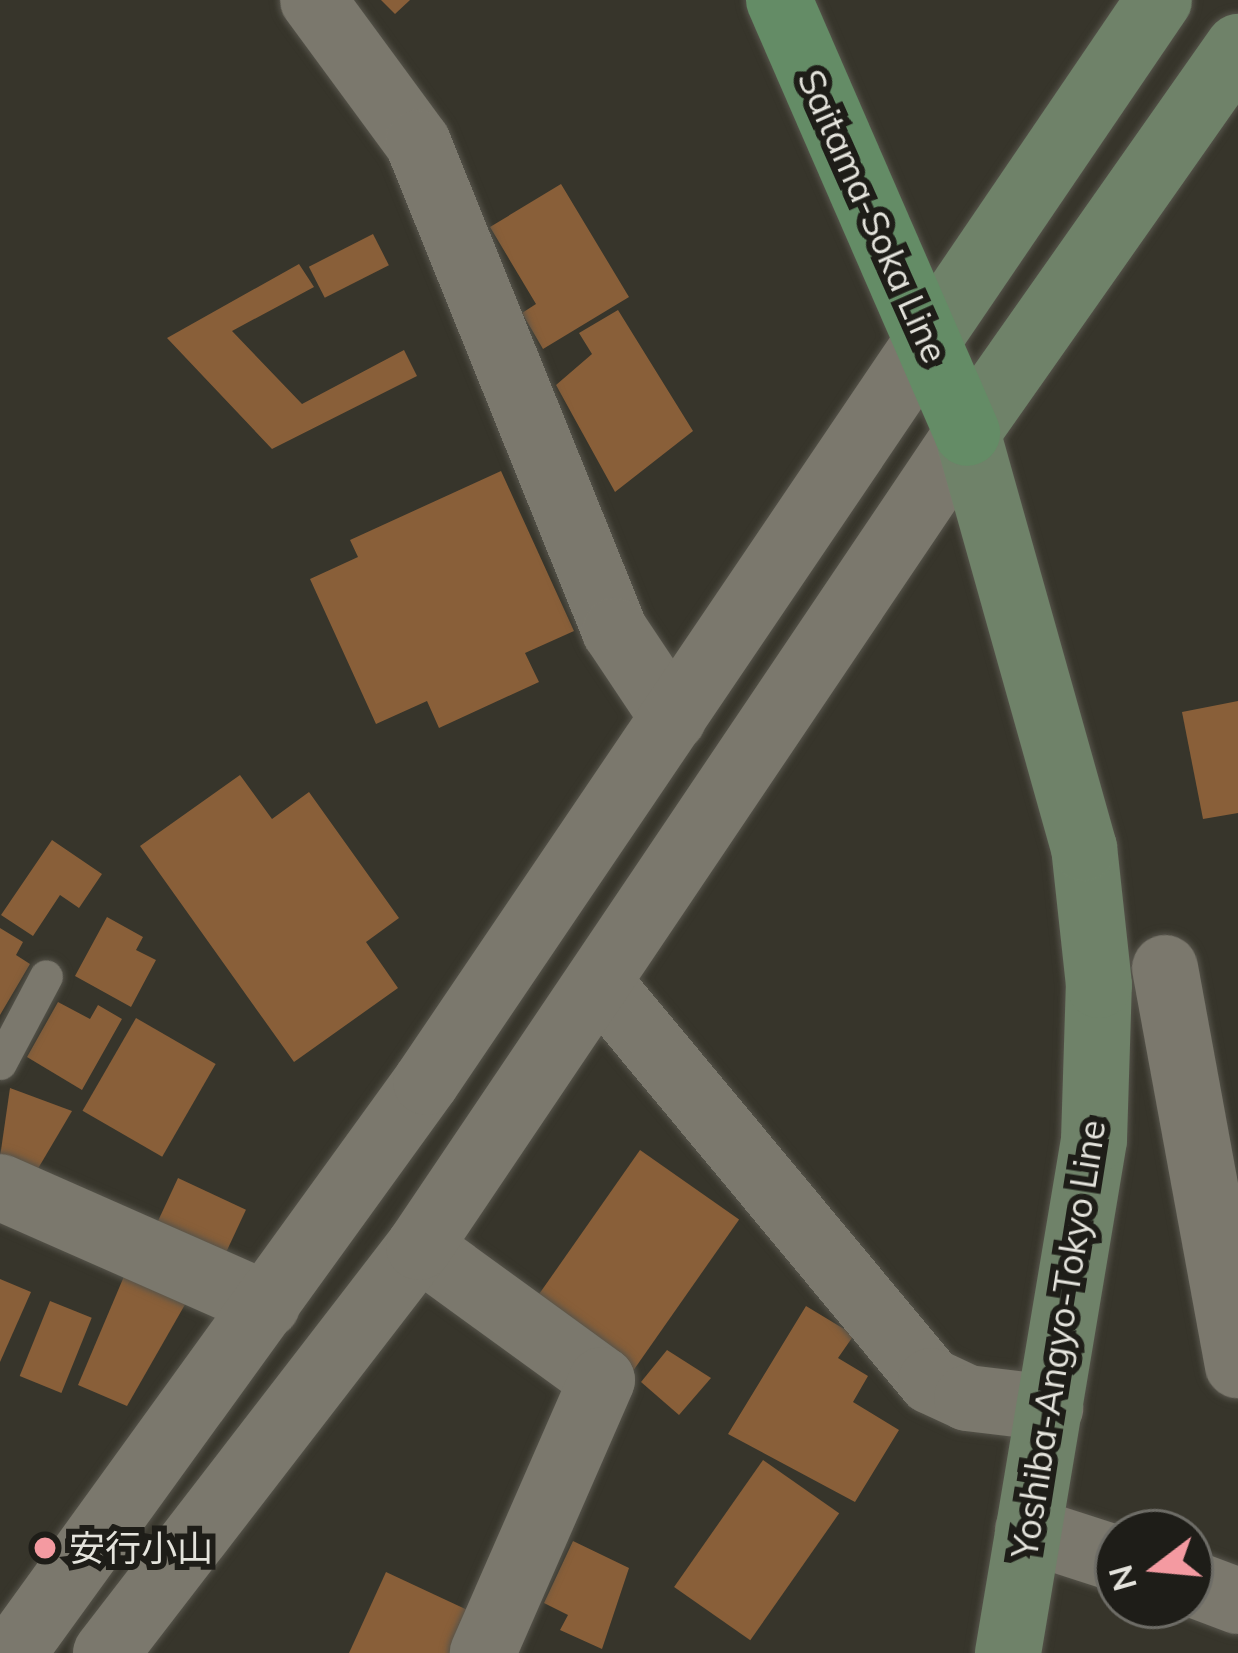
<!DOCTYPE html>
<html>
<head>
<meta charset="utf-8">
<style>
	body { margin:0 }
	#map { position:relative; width:1238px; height:1653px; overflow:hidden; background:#37352b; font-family:Mulish,"Noto Sans JP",sans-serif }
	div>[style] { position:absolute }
	.building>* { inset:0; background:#895f39; transform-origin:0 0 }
	.roads { filter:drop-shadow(0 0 3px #56544b) drop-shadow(0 0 3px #56544b) }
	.service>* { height:33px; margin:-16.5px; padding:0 16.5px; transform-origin:16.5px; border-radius:16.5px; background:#7b786d }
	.minor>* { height:66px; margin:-33px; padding:0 33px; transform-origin:33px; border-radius:33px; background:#7b786d }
	.tertiary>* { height:66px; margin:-33px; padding:0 33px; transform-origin:33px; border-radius:33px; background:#7b786d }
	.secondary>* { height:66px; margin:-33px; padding:0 33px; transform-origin:33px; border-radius:33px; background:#6f8269 }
	.primary>* { height:66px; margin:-33px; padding:0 33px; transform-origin:33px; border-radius:33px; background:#648c66 }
	.dots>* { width:33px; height:33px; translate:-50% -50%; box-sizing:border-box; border:6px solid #1e1d18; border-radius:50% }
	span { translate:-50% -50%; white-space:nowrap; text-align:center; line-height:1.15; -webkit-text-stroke:12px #1e1d18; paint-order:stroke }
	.street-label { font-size:36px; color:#e4e3dc }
	.poi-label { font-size:36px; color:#e4e3dc }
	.left { translate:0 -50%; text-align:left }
	.north { position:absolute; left:1094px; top:1509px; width:120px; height:120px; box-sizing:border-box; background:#1e1d18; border:3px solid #6d6c66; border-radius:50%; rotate:254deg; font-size:33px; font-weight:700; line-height:48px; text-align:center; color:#e4e3dc }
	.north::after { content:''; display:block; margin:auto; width:42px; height:54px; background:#f49aa1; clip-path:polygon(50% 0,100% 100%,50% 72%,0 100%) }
</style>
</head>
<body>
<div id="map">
	<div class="building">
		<i style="clip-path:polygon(381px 0,410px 0,395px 14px)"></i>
		<i style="clip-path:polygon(561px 184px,629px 297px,543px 349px,522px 313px,536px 304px,490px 227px)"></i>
		<i style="left:373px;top:234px;width:35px;height:72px;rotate:63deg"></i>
		<i style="clip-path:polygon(299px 264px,314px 287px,232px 331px,302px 404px,404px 350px,417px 376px,272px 449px,167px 338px)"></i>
		<i style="clip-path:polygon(618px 310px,693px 431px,615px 492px,556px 385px,592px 354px,579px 333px)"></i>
		<i style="clip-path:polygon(501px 471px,574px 631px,525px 653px,539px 682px,439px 728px,427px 701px,376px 724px,310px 579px,358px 557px,350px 540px)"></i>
		<i style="clip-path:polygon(1238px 701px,1238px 813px,1203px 819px,1182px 712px)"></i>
		<i style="clip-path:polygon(240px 775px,272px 819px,309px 792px,399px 918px,366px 942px,398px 988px,294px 1062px,140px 846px)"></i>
		<i style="clip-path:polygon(52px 840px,102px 874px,79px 908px,60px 895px,33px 936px,1px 915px)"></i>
		<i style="clip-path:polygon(107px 917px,143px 937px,136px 950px,156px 960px,131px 1007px,75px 976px)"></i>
		<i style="clip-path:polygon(0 928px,23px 942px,16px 955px,30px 964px,0 1015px)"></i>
		<i style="clip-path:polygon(58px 1002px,90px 1019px,98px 1005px,122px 1019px,82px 1090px,27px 1057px)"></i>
		<i style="left:136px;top:1018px;width:92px;height:107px;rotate:30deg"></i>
		<i style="clip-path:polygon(10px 1088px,72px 1111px,33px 1177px,0 1157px)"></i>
		<i style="left:640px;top:1150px;width:121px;height:186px;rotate:35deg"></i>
		<i style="left:178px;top:1178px;width:75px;height:57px;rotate:25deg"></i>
		<i style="clip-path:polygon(125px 1274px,187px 1301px,127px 1406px,78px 1385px)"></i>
		<i style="clip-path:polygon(0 1279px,31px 1292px,0 1362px)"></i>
		<i style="left:50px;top:1301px;width:45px;height:81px;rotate:22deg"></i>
		<i style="clip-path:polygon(806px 1306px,854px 1335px,838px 1358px,868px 1376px,853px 1402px,899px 1430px,855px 1502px,728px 1434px)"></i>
		<i style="clip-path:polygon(667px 1350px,711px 1378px,679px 1415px,641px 1382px)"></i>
		<i style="left:763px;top:1460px;width:93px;height:155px;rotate:35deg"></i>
		<i style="clip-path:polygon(573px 1541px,629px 1568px,602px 1649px,560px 1630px,568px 1615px,544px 1603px)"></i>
		<i style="clip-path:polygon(386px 1572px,476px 1614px,458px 1653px,349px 1653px)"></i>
	</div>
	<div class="roads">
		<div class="service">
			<i style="left:0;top:1063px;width:98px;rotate:-62.1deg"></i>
		</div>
		<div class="minor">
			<i style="left:313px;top:0;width:177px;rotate:53.7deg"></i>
			<i style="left:418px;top:143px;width:526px;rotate:68.02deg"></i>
			<i style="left:615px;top:631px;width:105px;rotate:56.3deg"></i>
			<i style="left:1165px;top:968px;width:404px;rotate:79.6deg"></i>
			<i style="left:601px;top:984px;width:516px;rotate:50.27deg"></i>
			<i style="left:931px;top:1381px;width:40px;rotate:25deg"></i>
			<i style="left:967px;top:1398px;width:84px;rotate:6.9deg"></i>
			<i style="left:0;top:1187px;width:292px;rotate:23.8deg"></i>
			<i style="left:419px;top:1247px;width:226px;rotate:36deg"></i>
			<i style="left:602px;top:1380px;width:298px;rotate:113.6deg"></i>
			<i style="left:1028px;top:1530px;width:95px;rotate:17.9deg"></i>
			<i style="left:1190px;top:1583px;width:51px;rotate:20.6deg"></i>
		</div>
		<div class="tertiary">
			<i style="left:13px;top:1653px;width:705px;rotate:-54.12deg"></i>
			<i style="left:426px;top:1082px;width:896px;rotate:-55.92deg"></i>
			<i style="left:106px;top:1653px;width:513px;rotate:-52.37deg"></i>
			<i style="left:419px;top:1247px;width:981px;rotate:-56.05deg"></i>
		</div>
		<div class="secondary">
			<i style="left:928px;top:340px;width:411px;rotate:-55.8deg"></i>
			<i style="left:1008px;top:1653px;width:520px;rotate:-80.48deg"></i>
			<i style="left:1094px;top:1140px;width:155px;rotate:-88.2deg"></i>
			<i style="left:1099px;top:985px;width:138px;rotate:-96.2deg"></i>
			<i style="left:1084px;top:848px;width:431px;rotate:-105.7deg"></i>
			<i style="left:967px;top:433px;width:472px;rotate:-54.9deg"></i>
		</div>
		<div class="primary">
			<i style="left:779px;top:0;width:472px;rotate:66.5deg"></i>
		</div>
	</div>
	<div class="dots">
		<i style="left:45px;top:1548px;background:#f49aa1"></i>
	</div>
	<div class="street-label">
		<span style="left:873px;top:216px;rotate:66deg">Saitama-Soka Line</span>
		<span style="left:1058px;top:1339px;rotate:-81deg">Yoshiba-Angyo-Tokyo Line</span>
	</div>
	<div class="poi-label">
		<span class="left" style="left:69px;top:1548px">安行小山</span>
	</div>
	<div class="north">N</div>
</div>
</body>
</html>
